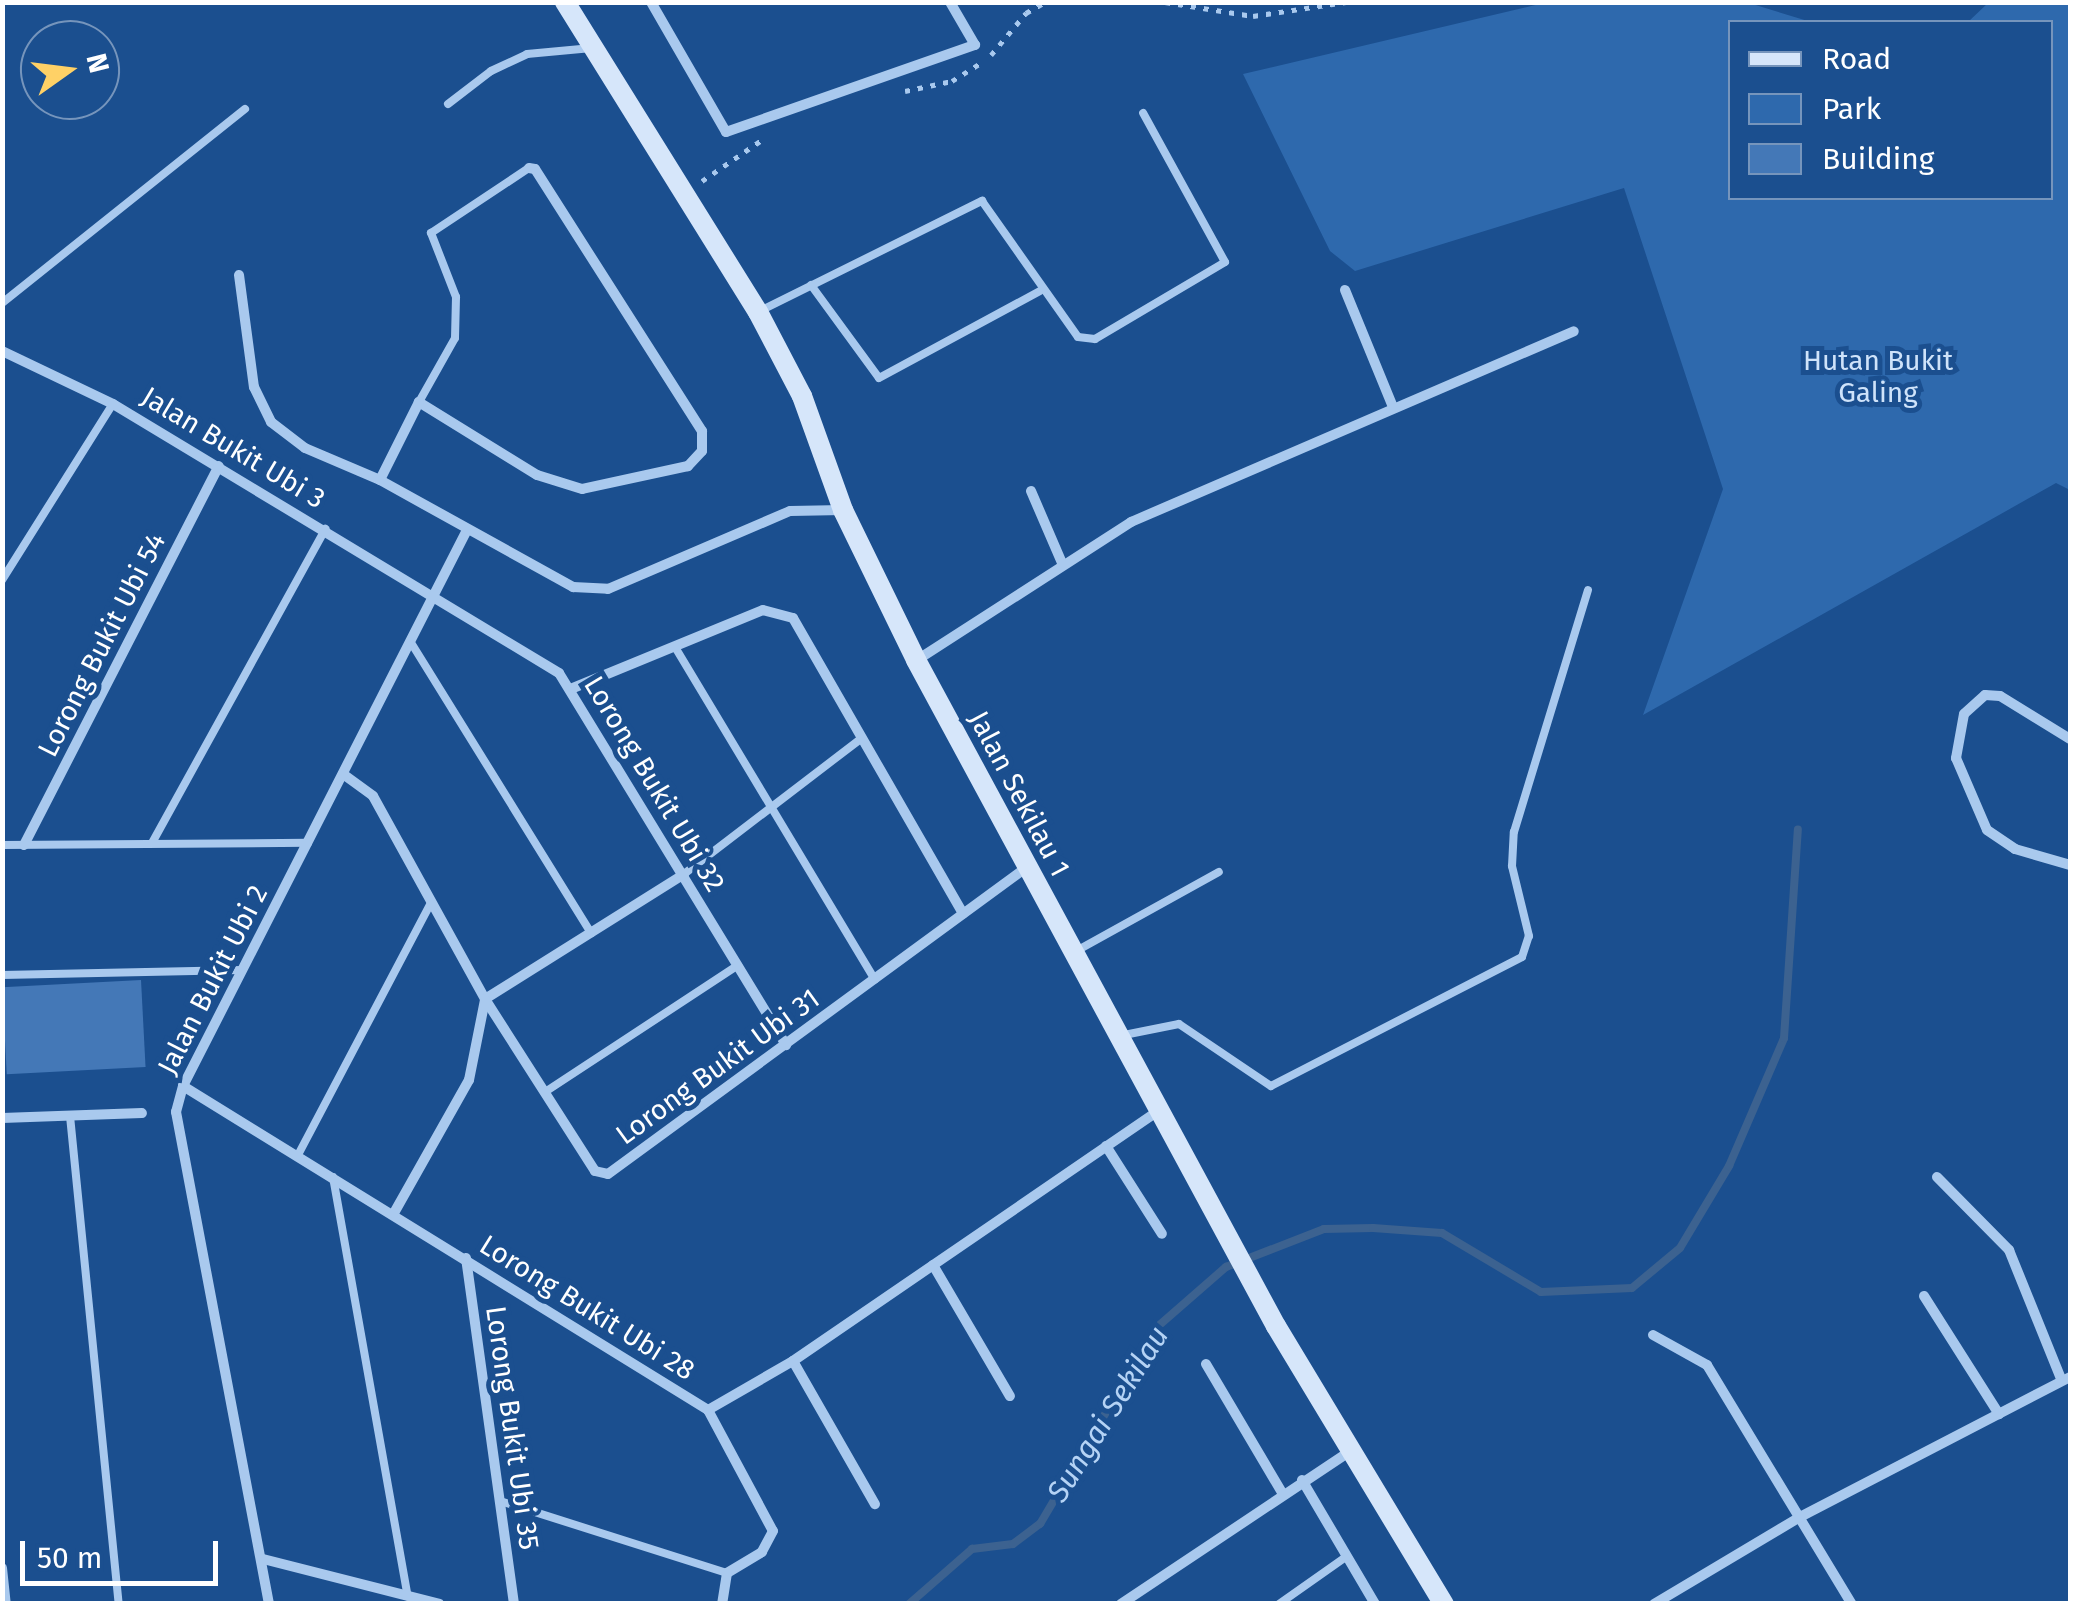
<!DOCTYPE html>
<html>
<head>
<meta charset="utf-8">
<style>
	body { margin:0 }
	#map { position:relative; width:2073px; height:1606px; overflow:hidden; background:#1b4f8f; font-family:"Fira Sans",sans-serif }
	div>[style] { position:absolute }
	.green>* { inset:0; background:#2e69ad }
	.stream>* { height:8px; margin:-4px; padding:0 4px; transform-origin:4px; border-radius:4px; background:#3c6290 }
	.building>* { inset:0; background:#4478b7; transform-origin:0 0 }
	.path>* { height:5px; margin-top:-2.5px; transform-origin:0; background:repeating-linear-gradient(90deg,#a9c9ee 0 5px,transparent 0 13px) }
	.lane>* { height:8px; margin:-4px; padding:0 4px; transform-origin:4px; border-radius:4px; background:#a9c9ee }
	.street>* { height:10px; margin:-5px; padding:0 5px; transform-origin:5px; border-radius:5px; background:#a9c9ee }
	.secondary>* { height:20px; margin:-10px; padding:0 10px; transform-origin:10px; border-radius:10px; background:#d6e6fa }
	span { translate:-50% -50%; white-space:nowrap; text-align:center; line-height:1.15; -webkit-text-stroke:10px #1b4f8f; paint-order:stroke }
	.park-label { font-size:28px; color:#cfe3fa }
	.street-label { font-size:28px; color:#fff }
	.water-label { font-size:30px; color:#b5d3f5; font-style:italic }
	.frame { position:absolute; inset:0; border:5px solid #fff; pointer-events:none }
	.legend { position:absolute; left:1728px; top:20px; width:325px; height:180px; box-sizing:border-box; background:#1b4f8f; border:2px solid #7695bc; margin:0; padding:12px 18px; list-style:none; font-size:30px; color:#fff }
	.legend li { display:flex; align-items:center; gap:20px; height:50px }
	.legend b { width:50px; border:2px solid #7695bc }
	.north { position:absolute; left:20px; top:20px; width:100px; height:100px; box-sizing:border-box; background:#1b4f8f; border:2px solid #7695bc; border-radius:50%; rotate:76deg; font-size:28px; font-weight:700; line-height:40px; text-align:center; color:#fff }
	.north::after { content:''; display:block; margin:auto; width:35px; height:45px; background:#ffd166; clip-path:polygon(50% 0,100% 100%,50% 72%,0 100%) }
	.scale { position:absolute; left:20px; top:1541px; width:198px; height:45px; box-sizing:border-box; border:5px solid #fff; border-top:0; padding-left:12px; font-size:30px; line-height:35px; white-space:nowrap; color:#fff; -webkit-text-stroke:8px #1b4f8f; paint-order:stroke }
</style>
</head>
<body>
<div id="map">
	<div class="green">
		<i style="clip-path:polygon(1544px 3px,1749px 3px,1811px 22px,1730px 22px,1730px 198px,2050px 198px,2050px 22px,1968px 22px,1988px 3px,2070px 3px,2070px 490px,2056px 483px,1643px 715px,1723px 489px,1624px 188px,1355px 271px,1330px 251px,1243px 74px)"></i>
	</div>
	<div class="stream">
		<i style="left:909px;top:1604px;width:84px;rotate:-41.1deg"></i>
		<i style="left:972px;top:1549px;width:41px;rotate:-7deg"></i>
		<i style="left:1013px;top:1544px;width:34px;rotate:-37deg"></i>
		<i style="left:1040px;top:1524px;width:228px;rotate:-59.4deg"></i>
		<i style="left:1156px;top:1328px;width:93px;rotate:-41.1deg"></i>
		<i style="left:1226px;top:1267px;width:105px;rotate:-21.2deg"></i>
		<i style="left:1324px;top:1229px;width:49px;rotate:-1.2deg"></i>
		<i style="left:1373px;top:1228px;width:69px;rotate:4.1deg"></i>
		<i style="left:1442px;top:1233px;width:115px;rotate:30.8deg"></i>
		<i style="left:1541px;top:1292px;width:91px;rotate:-2.5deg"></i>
		<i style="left:1632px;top:1288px;width:62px;rotate:-39.8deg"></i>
		<i style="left:1680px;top:1248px;width:96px;rotate:-59.1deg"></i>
		<i style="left:1729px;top:1166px;width:139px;rotate:-66.7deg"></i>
		<i style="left:1784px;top:1038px;width:209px;rotate:-86.2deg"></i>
	</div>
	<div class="building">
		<i style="left:141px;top:980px;width:87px;height:139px;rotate:87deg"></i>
	</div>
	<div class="path">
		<i style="left:1165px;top:2px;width:89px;rotate:9deg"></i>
		<i style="left:1253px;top:16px;width:94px;rotate:-8.6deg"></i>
		<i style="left:991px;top:55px;width:55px;rotate:-50.2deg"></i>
		<i style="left:1026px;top:13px;width:22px;rotate:-30deg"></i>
		<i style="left:905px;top:91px;width:48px;rotate:-12deg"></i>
		<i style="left:952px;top:81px;width:36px;rotate:-32deg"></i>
		<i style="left:702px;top:181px;width:74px;rotate:-34.5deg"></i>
	</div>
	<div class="lane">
		<i style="left:448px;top:104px;width:54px;rotate:-37.5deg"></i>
		<i style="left:491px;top:71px;width:40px;rotate:-25deg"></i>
		<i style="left:527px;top:54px;width:65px;rotate:-5.3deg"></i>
		<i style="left:811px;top:285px;width:115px;rotate:53.8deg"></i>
		<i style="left:879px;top:378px;width:183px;rotate:-28.4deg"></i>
		<i style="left:2px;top:303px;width:311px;rotate:-38.6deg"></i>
		<i style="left:762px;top:310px;width:246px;rotate:-26.4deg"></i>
		<i style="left:982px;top:201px;width:166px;rotate:54.8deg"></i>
		<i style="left:1078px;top:337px;width:17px;rotate:7deg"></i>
		<i style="left:1095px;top:339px;width:151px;rotate:-30.6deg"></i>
		<i style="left:1225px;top:262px;width:170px;rotate:-118.8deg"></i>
		<i style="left:419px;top:402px;width:73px;rotate:-60.6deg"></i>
		<i style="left:455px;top:338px;width:41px;rotate:-88.6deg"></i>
		<i style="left:456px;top:297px;width:69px;rotate:-111.3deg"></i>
		<i style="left:431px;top:233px;width:118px;rotate:-33.6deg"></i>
		<i style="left:2px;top:580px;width:208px;rotate:-57.8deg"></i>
		<i style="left:410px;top:641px;width:344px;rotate:58.2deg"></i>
		<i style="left:675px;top:647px;width:388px;rotate:59deg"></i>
		<i style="left:152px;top:843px;width:359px;rotate:-61.1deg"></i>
		<i style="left:2px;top:845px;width:306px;rotate:-0.4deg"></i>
		<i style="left:684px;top:874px;width:224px;rotate:-37.4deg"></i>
		<i style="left:1078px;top:950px;width:161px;rotate:-29deg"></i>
		<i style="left:2px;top:975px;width:240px;rotate:-1.2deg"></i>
		<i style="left:1124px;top:1035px;width:56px;rotate:-11.3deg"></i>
		<i style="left:1179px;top:1024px;width:111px;rotate:34deg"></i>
		<i style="left:1271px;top:1086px;width:282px;rotate:-27.2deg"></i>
		<i style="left:1522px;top:957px;width:22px;rotate:-72deg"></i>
		<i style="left:1529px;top:936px;width:72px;rotate:-103.7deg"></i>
		<i style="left:1512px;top:866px;width:34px;rotate:-87deg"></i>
		<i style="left:1514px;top:832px;width:253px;rotate:-73deg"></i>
		<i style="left:545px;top:1092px;width:231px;rotate:-33.3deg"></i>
		<i style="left:70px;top:1116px;width:490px;rotate:84.3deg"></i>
		<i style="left:298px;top:1155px;width:285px;rotate:-62.2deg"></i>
		<i style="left:333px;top:1177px;width:426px;rotate:79.9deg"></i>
		<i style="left:500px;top:1501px;width:238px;rotate:17.6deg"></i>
		<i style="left:1279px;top:1604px;width:83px;rotate:-35.2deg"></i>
	</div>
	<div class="street">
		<i style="left:651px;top:2px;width:150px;rotate:60deg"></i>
		<i style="left:726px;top:132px;width:264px;rotate:-19.3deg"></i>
		<i style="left:975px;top:45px;width:50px;rotate:-120.2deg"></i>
		<i style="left:529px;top:168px;width:6px;rotate:9deg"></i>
		<i style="left:535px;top:169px;width:311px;rotate:57.5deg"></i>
		<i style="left:702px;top:431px;width:20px;rotate:90deg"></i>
		<i style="left:702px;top:451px;width:21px;rotate:133deg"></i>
		<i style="left:688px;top:466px;width:108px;rotate:167.8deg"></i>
		<i style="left:582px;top:489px;width:47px;rotate:-162.7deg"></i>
		<i style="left:537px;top:475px;width:139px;rotate:-148.3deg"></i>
		<i style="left:419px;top:402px;width:87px;rotate:116.6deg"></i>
		<i style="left:380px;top:480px;width:221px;rotate:29deg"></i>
		<i style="left:573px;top:587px;width:35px;rotate:3deg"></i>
		<i style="left:608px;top:589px;width:198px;rotate:-23.2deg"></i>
		<i style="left:790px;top:511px;width:53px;rotate:-1.1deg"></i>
		<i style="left:239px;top:275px;width:113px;rotate:82.4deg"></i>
		<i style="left:254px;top:387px;width:39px;rotate:64deg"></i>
		<i style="left:271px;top:422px;width:43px;rotate:37.4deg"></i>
		<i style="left:305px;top:448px;width:82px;rotate:23.1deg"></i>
		<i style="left:1345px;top:290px;width:126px;rotate:67.7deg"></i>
		<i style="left:2px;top:351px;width:123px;rotate:25.5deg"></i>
		<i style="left:113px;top:404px;width:521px;rotate:31.1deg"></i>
		<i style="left:559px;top:673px;width:436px;rotate:58.6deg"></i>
		<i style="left:1031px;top:491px;width:78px;rotate:66.7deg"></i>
		<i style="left:917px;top:660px;width:255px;rotate:-32.8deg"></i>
		<i style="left:1131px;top:522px;width:482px;rotate:-23.3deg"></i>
		<i style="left:573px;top:688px;width:205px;rotate:-22.3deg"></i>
		<i style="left:763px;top:610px;width:31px;rotate:15deg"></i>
		<i style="left:793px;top:618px;width:341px;rotate:60.1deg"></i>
		<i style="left:2070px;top:739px;width:82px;rotate:-148.4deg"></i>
		<i style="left:2000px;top:696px;width:15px;rotate:-176deg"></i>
		<i style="left:1985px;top:695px;width:28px;rotate:138deg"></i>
		<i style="left:1964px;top:714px;width:45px;rotate:100.3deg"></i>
		<i style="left:1956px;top:758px;width:78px;rotate:66.7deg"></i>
		<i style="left:1987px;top:830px;width:34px;rotate:34deg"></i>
		<i style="left:2015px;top:849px;width:57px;rotate:16.2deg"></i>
		<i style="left:343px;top:774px;width:37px;rotate:36deg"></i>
		<i style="left:373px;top:796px;width:232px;rotate:61.1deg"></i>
		<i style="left:485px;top:999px;width:204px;rotate:57.4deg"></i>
		<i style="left:595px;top:1171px;width:13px;rotate:13deg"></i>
		<i style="left:608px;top:1174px;width:519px;rotate:-36.23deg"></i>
		<i style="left:24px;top:845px;width:426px;rotate:-62.8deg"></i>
		<i style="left:485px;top:999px;width:235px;rotate:-32.1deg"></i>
		<i style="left:183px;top:1086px;width:617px;rotate:31.68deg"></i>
		<i style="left:708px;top:1410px;width:137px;rotate:61.8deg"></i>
		<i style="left:773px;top:1531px;width:24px;rotate:118deg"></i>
		<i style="left:762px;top:1552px;width:41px;rotate:149deg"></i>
		<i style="left:727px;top:1573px;width:31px;rotate:99deg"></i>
		<i style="left:2px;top:1118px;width:140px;rotate:-2deg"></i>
		<i style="left:1106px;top:1146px;width:104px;rotate:57.5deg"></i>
		<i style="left:1937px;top:1177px;width:103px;rotate:45.4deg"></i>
		<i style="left:2009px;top:1250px;width:139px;rotate:68deg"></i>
		<i style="left:394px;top:1213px;width:153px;rotate:-60.6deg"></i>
		<i style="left:469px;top:1080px;width:82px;rotate:-78.7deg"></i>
		<i style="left:466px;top:1258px;width:349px;rotate:82.1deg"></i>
		<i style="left:933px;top:1265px;width:152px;rotate:59.6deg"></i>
		<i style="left:1924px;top:1296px;width:140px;rotate:57.6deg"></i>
		<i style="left:1653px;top:1335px;width:62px;rotate:29.1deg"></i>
		<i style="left:1707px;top:1365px;width:280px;rotate:58.8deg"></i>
		<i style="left:793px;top:1361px;width:165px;rotate:60.2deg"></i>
		<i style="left:1206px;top:1364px;width:151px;rotate:59.4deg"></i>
		<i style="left:708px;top:1410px;width:98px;rotate:-30deg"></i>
		<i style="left:793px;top:1361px;width:444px;rotate:-34.4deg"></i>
		<i style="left:1302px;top:1480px;width:144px;rotate:59.5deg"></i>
		<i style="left:263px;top:1559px;width:182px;rotate:14.3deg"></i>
		<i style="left:2px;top:1568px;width:36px;rotate:84deg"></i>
		<i style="left:269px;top:1604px;width:501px;rotate:-100.7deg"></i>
		<i style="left:176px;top:1112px;width:27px;rotate:-75deg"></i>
		<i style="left:183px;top:1086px;width:622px;rotate:-62.94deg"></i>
		<i style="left:1121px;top:1604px;width:278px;rotate:-33.7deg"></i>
		<i style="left:1654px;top:1604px;width:170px;rotate:-30.8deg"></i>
		<i style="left:1800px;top:1517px;width:304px;rotate:-27.4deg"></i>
	</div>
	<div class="secondary">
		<i style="left:565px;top:2px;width:365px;rotate:58.1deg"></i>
		<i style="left:758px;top:312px;width:95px;rotate:62.4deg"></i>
		<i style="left:802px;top:396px;width:121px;rotate:70.2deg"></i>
		<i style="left:843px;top:510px;width:167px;rotate:64deg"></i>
		<i style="left:916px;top:660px;width:757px;rotate:61.61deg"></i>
		<i style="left:1276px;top:1326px;width:325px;rotate:58.9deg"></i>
	</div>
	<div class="park-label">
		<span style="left:1878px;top:377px">Hutan Bukit<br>Galing</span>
	</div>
	<div class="street-label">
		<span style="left:233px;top:448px;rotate:31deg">Jalan Bukit Ubi 3</span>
		<span style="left:102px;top:645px;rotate:-63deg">Lorong Bukit Ubi 54</span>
		<span style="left:654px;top:784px;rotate:59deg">Lorong Bukit Ubi 32</span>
		<span style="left:1019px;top:794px;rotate:62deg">Jalan Sekilau 1</span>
		<span style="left:213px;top:980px;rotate:-63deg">Jalan Bukit Ubi 2</span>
		<span style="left:718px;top:1067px;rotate:-36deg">Lorong Bukit Ubi 31</span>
		<span style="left:587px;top:1308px;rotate:32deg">Lorong Bukit Ubi 28</span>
		<span style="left:512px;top:1428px;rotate:82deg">Lorong Bukit Ubi 35</span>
	</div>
	<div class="water-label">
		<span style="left:1108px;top:1414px;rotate:-58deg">Sungai Sekilau</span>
	</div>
	<div class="frame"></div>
	<ul class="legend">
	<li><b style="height:12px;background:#d6e6fa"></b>Road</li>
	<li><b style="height:28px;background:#2e69ad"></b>Park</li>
	<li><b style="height:28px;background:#4478b7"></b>Building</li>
	</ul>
	<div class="north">N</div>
	<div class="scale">50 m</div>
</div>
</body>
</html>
